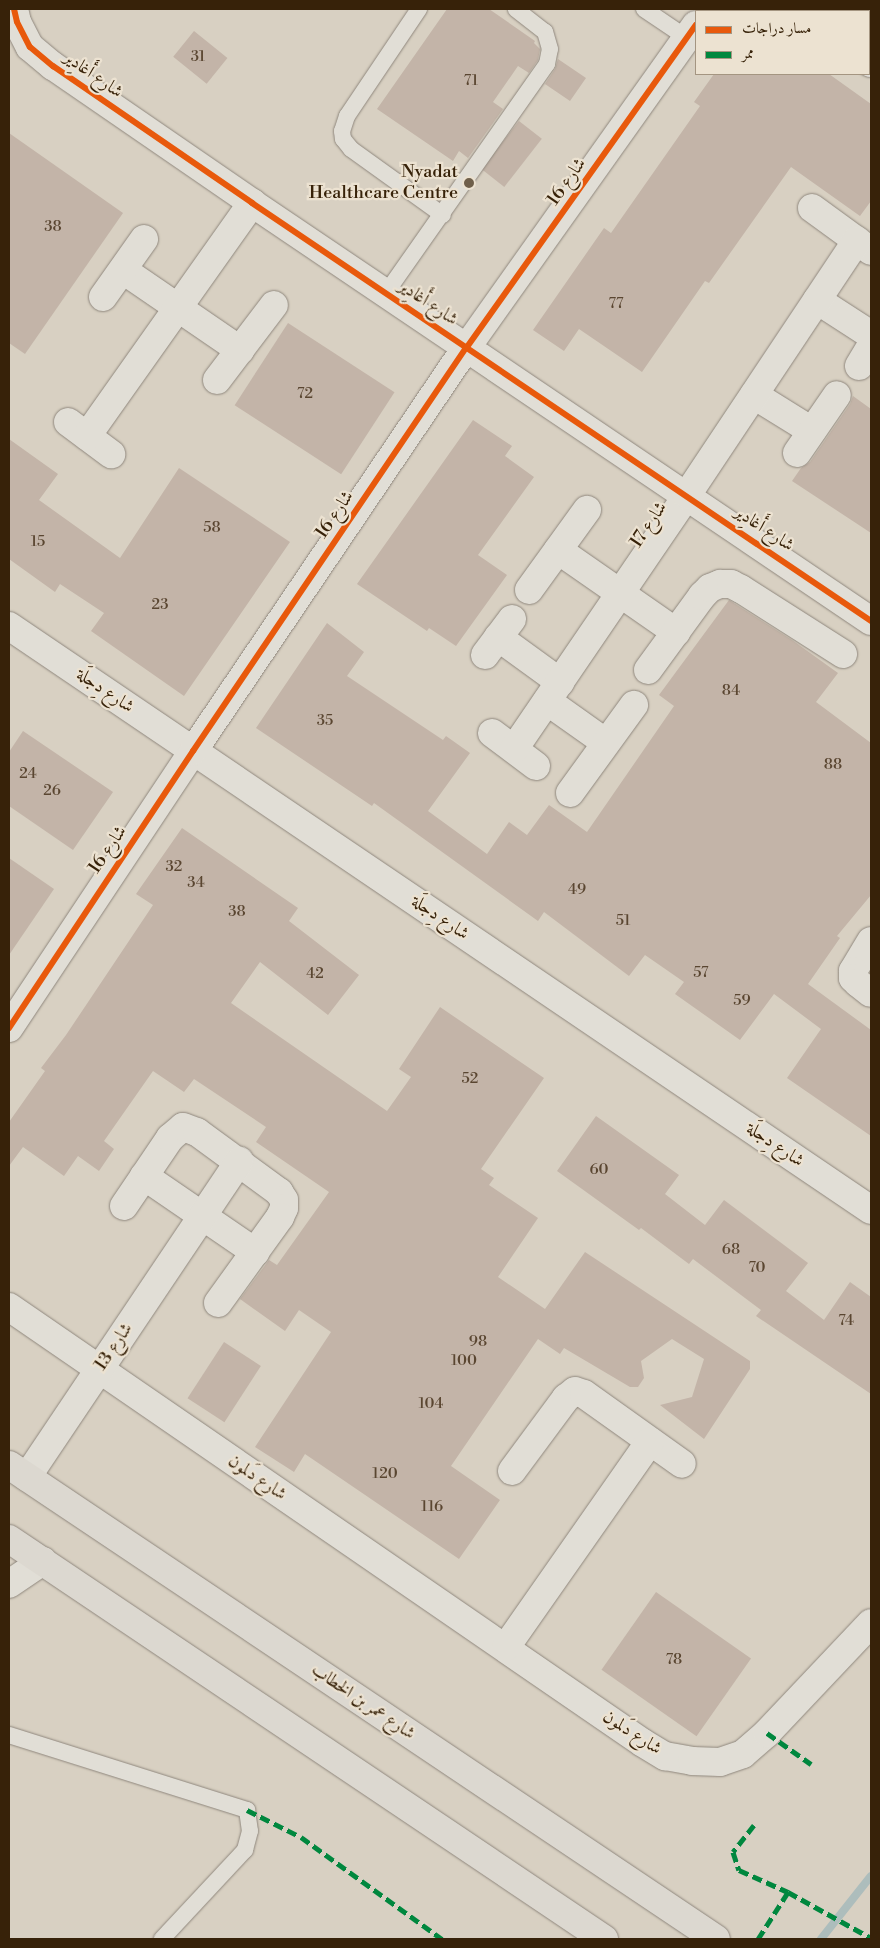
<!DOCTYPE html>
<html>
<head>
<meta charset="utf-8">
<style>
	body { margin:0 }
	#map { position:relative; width:880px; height:1948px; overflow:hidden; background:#d8d0c2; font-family:"Libre Bodoni",Amiri,serif }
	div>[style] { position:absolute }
	.stream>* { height:8px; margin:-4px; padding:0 4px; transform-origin:4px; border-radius:4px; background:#adbdbc }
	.building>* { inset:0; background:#c3b4a8; transform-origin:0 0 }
	.roads { filter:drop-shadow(0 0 1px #8f877d) drop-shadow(0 0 1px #8f877d) }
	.service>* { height:16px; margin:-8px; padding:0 8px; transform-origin:8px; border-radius:8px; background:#e1ded6 }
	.minor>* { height:28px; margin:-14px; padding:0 14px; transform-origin:14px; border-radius:14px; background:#e1ded6 }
	.primary>* { height:28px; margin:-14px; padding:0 14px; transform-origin:14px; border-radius:14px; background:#dcd8d0 }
	.quiet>* { height:5px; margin-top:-2.5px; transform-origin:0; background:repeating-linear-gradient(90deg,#00873e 0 10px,transparent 0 15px) }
	.cycleway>* { height:6px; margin:-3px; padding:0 3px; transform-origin:3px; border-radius:3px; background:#e8590c }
	.dots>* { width:14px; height:14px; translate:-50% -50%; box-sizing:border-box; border:2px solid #ece2d1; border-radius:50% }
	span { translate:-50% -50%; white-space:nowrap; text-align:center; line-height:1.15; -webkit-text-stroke:4.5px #ece2d1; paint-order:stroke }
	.number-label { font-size:15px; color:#5a4631 }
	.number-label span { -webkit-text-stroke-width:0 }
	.street-label { font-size:18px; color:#372209 }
	.poi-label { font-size:18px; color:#372209 }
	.right { translate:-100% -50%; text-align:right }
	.frame { position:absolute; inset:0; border:10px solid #372209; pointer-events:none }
	.legend { position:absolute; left:695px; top:10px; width:175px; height:65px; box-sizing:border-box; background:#ece2d1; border:1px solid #a49581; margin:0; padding:6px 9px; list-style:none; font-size:15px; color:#372209 }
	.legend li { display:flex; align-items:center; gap:10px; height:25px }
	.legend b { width:25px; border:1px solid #a49581 }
</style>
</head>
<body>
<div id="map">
	<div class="stream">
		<i style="left:821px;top:1939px;width:80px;rotate:-51.6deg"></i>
	</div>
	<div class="building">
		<i style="clip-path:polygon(447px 9px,489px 9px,535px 41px,534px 43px,540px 49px,538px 60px,529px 73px,518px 66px,493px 102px,503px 109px,468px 158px,459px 151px,453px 161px,377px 109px)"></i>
		<i style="left:194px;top:31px;width:43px;height:33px;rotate:39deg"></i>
		<i style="clip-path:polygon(558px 59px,586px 78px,570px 101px,545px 84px,555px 69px)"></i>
		<i style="clip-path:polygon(714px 74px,829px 74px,871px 104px,871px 201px,860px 216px,791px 167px,709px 283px,705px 281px,642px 372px,579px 329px,564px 351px,533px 330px,604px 228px,611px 233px,700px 106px,694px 102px)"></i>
		<i style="left:519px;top:121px;width:29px;height:61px;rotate:38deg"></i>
		<i style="clip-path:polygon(9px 133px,123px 213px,25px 354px,9px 343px)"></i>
		<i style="left:288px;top:323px;width:127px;height:98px;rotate:33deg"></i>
		<i style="clip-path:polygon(853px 396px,871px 409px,871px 533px,792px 481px,801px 468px,810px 462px,850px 404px)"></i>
		<i style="clip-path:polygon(473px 420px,512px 446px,505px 456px,534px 477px,478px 555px,507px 575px,456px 646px,429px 628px,427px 631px,357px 584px)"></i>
		<i style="clip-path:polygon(9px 439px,58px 474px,39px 500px,120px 558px,179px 468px,290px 542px,184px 696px,91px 631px,104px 613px,60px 584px,55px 592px,9px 559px)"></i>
		<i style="clip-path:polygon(729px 600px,792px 640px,838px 673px,816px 702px,871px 743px,871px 895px,837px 936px,840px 938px,808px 984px,871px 1030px,871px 1136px,787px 1078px,821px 1029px,774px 994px,740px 1040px,675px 994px,684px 982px,645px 955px,629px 976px,544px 912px,538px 921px,374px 803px,372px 806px,256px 728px,327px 623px,364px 652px,347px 676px,443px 740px,446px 736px,470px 753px,428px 811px,487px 854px,509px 822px,527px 835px,549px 805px,587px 832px,674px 706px,659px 695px)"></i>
		<i style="clip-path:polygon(23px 731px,113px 792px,73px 850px,9px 806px,9px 752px)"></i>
		<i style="clip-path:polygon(182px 828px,298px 908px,289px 921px,359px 975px,328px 1015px,260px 962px,231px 1003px,387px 1111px,411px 1077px,399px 1069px,440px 1007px,544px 1078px,481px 1169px,494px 1178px,489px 1185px,538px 1218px,498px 1277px,545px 1309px,585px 1252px,750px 1361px,750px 1369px,704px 1439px,660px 1405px,692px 1397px,704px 1359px,672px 1339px,641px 1361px,644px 1378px,638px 1387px,630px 1387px,564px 1348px,560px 1354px,538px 1339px,451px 1466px,500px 1500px,459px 1559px,305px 1454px,294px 1472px,255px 1447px,331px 1332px,299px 1310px,285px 1331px,240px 1299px,269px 1260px,277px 1265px,329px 1192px,256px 1142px,266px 1127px,194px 1079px,184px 1092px,153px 1071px,104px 1141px,114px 1149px,99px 1171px,78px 1156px,64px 1176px,23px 1147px,9px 1166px,9px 1122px,45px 1071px,41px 1068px,66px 1035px,153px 905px,136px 894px)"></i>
		<i style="clip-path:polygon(9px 858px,54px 889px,9px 955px)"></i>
		<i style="clip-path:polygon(596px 1116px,679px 1175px,665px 1194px,705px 1225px,724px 1200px,808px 1263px,786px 1291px,824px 1320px,850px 1282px,871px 1297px,871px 1394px,756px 1316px,761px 1310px,693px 1259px,689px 1264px,641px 1228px,639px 1230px,557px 1171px)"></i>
		<i style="left:224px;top:1342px;width:44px;height:67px;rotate:33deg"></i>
		<i style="left:656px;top:1592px;width:116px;height:95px;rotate:35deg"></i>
	</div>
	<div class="roads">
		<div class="service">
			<i style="left:419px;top:9px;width:129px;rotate:123.9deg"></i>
			<i style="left:347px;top:116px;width:16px;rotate:108deg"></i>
			<i style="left:342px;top:131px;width:8px;rotate:83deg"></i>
			<i style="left:343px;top:139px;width:13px;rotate:51deg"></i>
			<i style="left:351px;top:149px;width:113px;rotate:35.7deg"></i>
			<i style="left:644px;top:9px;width:52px;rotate:34deg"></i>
			<i style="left:386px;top:293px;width:280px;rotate:-54.9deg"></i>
			<i style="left:547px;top:64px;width:15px;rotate:-79deg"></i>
			<i style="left:550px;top:49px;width:18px;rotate:-106deg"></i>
			<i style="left:545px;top:32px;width:37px;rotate:-142deg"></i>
			<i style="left:9px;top:1735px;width:250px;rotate:17.5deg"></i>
			<i style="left:247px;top:1810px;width:21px;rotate:82deg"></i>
			<i style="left:250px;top:1831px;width:20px;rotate:105deg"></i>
			<i style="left:245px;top:1850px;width:122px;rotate:133deg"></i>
		</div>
		<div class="minor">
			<i style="left:14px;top:9px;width:13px;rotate:77deg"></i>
			<i style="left:17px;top:22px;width:28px;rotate:63deg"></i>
			<i style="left:30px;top:47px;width:30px;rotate:40deg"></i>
			<i style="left:53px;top:66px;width:242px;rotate:34.5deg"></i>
			<i style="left:252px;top:203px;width:747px;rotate:34.03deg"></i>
			<i style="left:789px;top:9px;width:4px;rotate:27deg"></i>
			<i style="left:869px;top:62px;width:2px;rotate:27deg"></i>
			<i style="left:812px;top:208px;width:73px;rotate:36.1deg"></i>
			<i style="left:123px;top:270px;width:142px;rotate:34.4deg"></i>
			<i style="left:103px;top:297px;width:71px;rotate:-54.7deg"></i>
			<i style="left:817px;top:300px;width:64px;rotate:32.9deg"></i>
			<i style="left:859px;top:366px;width:23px;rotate:-59deg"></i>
			<i style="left:217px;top:380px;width:94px;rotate:-52.8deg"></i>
			<i style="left:754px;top:395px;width:68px;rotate:31.8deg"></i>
			<i style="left:68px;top:422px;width:54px;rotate:36.7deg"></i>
			<i style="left:87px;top:436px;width:286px;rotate:-54.7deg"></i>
			<i style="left:797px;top:453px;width:70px;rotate:-55.4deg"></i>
			<i style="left:558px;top:550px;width:144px;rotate:34.8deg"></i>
			<i style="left:529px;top:590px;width:99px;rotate:-54.1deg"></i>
			<i style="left:9px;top:626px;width:1041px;rotate:34.12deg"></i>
			<i style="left:498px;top:637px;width:77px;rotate:36deg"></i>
			<i style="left:485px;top:655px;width:45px;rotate:-53.1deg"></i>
			<i style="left:648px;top:670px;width:92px;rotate:-53.9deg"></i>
			<i style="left:702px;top:596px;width:11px;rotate:-45deg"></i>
			<i style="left:710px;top:588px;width:11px;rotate:-22deg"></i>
			<i style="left:720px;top:584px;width:11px"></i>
			<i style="left:731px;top:584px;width:11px;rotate:27deg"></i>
			<i style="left:741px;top:589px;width:121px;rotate:32.5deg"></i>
			<i style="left:547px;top:701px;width:72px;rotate:35.4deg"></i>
			<i style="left:492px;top:733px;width:55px;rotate:36.9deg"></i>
			<i style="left:514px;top:749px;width:307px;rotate:-55.7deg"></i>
			<i style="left:687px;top:495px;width:306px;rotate:-56.3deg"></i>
			<i style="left:570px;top:793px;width:109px;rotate:-54deg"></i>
			<i style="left:871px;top:941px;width:35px;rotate:121deg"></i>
			<i style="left:853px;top:971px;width:7px;rotate:90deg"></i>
			<i style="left:853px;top:978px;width:7px;rotate:45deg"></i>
			<i style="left:858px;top:983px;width:16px;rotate:38deg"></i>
			<i style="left:9px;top:1028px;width:333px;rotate:-56.4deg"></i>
			<i style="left:193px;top:751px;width:488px;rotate:-55.9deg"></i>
			<i style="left:467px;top:347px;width:395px;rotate:-54.6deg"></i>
			<i style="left:144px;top:1176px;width:135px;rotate:34.4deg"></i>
			<i style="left:124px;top:1206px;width:82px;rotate:-55.9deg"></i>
			<i style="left:170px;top:1138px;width:17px;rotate:-40deg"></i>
			<i style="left:183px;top:1127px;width:15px;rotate:20deg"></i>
			<i style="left:197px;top:1132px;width:102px;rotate:36.2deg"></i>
			<i style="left:279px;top:1192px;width:9px;rotate:58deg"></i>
			<i style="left:284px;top:1200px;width:8px;rotate:90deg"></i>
			<i style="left:284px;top:1208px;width:10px;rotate:114deg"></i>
			<i style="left:280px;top:1217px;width:106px;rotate:125.8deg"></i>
			<i style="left:9px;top:1307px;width:769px;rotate:34.52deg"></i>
			<i style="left:643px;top:1743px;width:26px;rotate:31deg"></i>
			<i style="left:665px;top:1756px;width:27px;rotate:10deg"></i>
			<i style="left:692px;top:1761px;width:28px;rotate:2deg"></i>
			<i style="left:720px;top:1762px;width:24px;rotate:-19deg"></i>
			<i style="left:743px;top:1754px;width:32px;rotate:-41deg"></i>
			<i style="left:767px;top:1733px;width:151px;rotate:-46.6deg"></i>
			<i style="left:512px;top:1471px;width:91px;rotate:-53.5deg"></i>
			<i style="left:566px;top:1398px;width:11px;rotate:-38deg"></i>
			<i style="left:575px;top:1391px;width:9px;rotate:18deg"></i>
			<i style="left:584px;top:1394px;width:120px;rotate:35.5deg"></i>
			<i style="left:27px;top:1477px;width:381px;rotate:-56.1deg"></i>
			<i style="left:9px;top:1584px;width:41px;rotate:-34.1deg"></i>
			<i style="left:506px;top:1647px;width:251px;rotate:-55deg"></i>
		</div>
		<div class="primary">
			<i style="left:9px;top:1465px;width:851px;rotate:33.84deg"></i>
			<i style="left:9px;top:1539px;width:717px;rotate:33.91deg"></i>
		</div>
	</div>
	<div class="quiet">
		<i style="left:767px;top:1733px;width:54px;rotate:35.2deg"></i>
		<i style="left:247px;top:1810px;width:60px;rotate:26.6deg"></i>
		<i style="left:301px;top:1837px;width:174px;rotate:35.9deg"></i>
		<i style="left:754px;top:1825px;width:34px;rotate:128deg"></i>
		<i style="left:733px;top:1852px;width:19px;rotate:72deg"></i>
		<i style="left:739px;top:1870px;width:54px;rotate:24.2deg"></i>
		<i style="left:788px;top:1892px;width:95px;rotate:29deg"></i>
		<i style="left:758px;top:1939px;width:56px;rotate:-57.4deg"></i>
	</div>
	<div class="cycleway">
		<i style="left:14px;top:9px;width:13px;rotate:77deg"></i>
		<i style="left:17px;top:22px;width:28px;rotate:63deg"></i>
		<i style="left:30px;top:47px;width:30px;rotate:40deg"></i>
		<i style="left:53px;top:66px;width:242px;rotate:34.5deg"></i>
		<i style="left:252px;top:203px;width:747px;rotate:34.03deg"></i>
		<i style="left:9px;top:1028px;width:333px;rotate:-56.4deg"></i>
		<i style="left:193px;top:751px;width:488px;rotate:-55.9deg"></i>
		<i style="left:467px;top:347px;width:395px;rotate:-54.6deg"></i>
	</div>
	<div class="dots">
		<i style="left:469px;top:183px;background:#6f5f4a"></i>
	</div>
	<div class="number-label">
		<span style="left:198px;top:57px">31</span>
		<span style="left:471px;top:81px">71</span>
		<span style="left:53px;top:227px">38</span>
		<span style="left:616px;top:304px">77</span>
		<span style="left:305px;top:394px">72</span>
		<span style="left:212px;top:528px">58</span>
		<span style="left:38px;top:542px">15</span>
		<span style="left:160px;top:605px">23</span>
		<span style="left:731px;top:691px">84</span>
		<span style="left:325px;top:721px">35</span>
		<span style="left:833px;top:765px">88</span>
		<span style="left:28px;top:774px">24</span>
		<span style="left:52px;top:791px">26</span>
		<span style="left:174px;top:867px">32</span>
		<span style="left:196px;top:883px">34</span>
		<span style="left:577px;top:890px">49</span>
		<span style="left:237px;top:912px">38</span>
		<span style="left:623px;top:921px">51</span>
		<span style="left:701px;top:973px">57</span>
		<span style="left:315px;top:974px">42</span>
		<span style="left:742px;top:1001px">59</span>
		<span style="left:470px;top:1079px">52</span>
		<span style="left:599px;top:1170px">60</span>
		<span style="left:731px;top:1250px">68</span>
		<span style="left:757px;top:1268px">70</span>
		<span style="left:846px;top:1321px">74</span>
		<span style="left:478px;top:1342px">98</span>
		<span style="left:464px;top:1361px">100</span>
		<span style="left:431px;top:1404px">104</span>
		<span style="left:385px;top:1474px">120</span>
		<span style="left:432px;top:1507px">116</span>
		<span style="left:674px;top:1660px">78</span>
	</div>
	<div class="street-label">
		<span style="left:93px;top:75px;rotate:35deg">شارع أَغادِير</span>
		<span style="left:567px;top:182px;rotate:-55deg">شارع 16</span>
		<span style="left:428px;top:303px;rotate:34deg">شارع أَغادِير</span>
		<span style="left:335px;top:515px;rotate:-56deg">شارع 16</span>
		<span style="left:649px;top:525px;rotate:-56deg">شارع 17</span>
		<span style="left:764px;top:529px;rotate:34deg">شارع أَغادِير</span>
		<span style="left:105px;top:691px;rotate:34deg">شارع دِجلَة</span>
		<span style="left:108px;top:850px;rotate:-56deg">شارع 16</span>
		<span style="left:440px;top:918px;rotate:34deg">شارع دِجلَة</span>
		<span style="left:775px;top:1145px;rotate:34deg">شارع دِجلَة</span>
		<span style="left:114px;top:1347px;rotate:-56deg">شارع 13</span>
		<span style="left:257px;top:1478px;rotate:34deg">شارع دَلمون</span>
		<span style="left:363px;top:1702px;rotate:34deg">شارع عمر بن الخطاب</span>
		<span style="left:632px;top:1733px;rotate:33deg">شارع دَلمون</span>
	</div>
	<div class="poi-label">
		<span class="right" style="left:458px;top:183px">Nyadat<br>Healthcare Centre</span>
	</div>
	<div class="frame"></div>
	<ul class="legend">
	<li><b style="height:6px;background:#e8590c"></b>مسار دراجات</li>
	<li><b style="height:6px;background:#00873e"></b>ممر</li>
	</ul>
</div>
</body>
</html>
